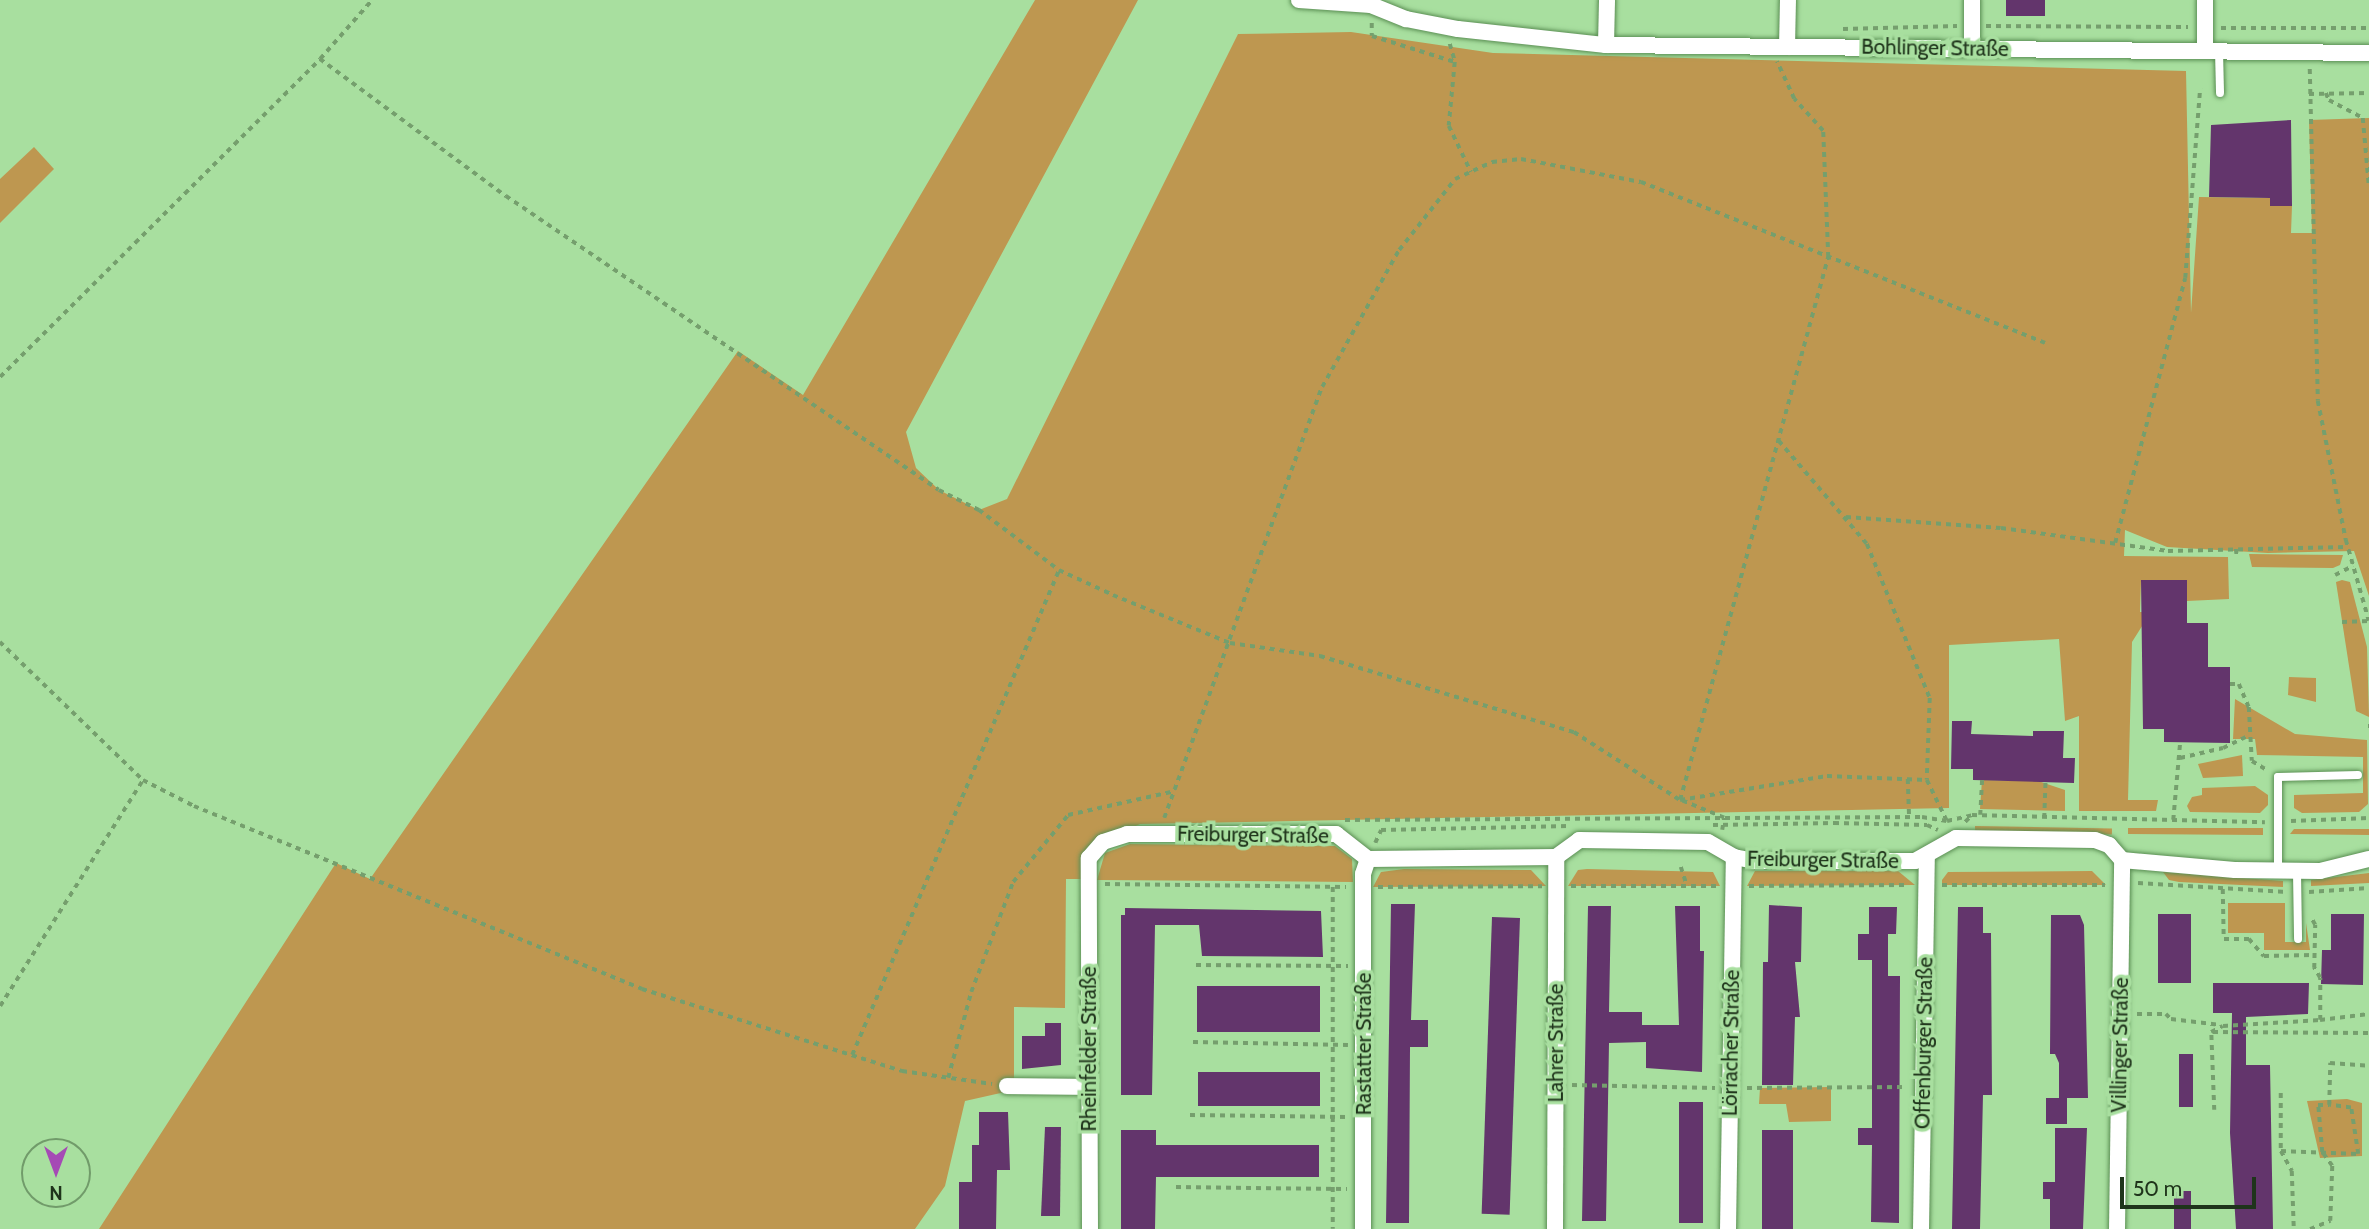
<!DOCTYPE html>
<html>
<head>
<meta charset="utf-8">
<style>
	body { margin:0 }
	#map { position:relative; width:2369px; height:1229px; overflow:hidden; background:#a8df9f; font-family:Cabin,sans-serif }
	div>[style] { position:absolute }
	.green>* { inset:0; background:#be9750; transform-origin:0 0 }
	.building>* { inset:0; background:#63356c; transform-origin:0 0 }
	.path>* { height:3.5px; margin-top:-1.75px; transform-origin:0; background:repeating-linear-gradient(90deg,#759f6d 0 5px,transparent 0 10px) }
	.roads { filter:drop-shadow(0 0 2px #5b8f54) drop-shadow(0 0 2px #5b8f54) }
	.service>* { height:8px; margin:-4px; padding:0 4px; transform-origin:4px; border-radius:4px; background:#fff }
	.minor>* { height:16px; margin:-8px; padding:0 8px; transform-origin:8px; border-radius:8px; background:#fff }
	span { translate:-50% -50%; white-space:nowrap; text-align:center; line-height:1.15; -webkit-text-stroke:7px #a8df9f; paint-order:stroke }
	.street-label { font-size:21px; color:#1f341b }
	.north { position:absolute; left:21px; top:1138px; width:70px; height:70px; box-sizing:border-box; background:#a8df9f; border:2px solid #719b6a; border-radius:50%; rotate:180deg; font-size:19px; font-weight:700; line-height:28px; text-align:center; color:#1f341b }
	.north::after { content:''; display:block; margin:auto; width:24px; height:32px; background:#a54ab5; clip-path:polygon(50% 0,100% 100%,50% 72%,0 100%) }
	.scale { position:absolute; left:2120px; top:1177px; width:136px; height:32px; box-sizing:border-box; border:4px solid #1f341b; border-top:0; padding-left:9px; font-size:21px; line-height:24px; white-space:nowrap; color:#1f341b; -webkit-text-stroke:5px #a8df9f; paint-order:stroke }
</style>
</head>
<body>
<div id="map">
	<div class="green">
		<i style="clip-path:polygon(1035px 0,1138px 0,906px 432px,916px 468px,939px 490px,979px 510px,1007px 499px,1238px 34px,1351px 32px,1493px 53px,2186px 71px,2191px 313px,2199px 197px,2270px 198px,2271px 206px,2292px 206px,2291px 233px,2312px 233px,2309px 120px,2369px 118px,2369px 596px,2354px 551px,2268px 553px,2167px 547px,2125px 530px,2124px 556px,2228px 557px,2229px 599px,2187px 601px,2187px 580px,2141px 581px,2140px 612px,2163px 612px,2144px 623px,2132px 642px,2128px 800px,2158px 800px,2156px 811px,2079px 811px,2079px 716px,2065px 721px,2059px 639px,1949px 645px,1949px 808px,1140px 824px,1103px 842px,1085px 879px,1066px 879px,1065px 1008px,1014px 1007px,1014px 1090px,965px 1101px,945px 1186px,915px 1229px,99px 1229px,336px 863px,370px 879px,738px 351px,803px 395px)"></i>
		<i style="clip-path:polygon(34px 147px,54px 169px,0 223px,0 179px)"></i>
		<i style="clip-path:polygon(2249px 554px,2343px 555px,2340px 565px,2333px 568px,2252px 567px)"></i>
		<i style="clip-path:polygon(2342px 580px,2350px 582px,2367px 647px,2369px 717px,2356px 711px,2336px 582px)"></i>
		<i style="clip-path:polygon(2289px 677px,2316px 678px,2316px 702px,2288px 695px)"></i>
		<i style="clip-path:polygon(2235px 699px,2295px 734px,2367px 740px,2368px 804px,2359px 812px,2302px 813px,2294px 808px,2294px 795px,2363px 793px,2363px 757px,2257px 755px,2255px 739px,2233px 739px)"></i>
		<i style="clip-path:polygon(2242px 755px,2243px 776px,2203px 778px,2198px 764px)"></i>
		<i style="clip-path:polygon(1982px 780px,2038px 781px,2065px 790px,2065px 811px,1980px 809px)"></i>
		<i style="clip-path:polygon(2255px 786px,2268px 795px,2268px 805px,2260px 813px,2190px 812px,2187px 806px,2192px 797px,2202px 795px,2202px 788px)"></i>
		<i style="left:1975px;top:826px;width:137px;height:6px;rotate:1deg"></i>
		<i style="clip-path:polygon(2128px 828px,2263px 828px,2263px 835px,2128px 834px)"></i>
		<i style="clip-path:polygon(2294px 829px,2369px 829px,2369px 835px,2290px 834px)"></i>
		<i style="clip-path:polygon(1130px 844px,1335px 846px,1352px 859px,1353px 882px,1097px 880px,1105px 853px)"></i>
		<i style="clip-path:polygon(1404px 869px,1531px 870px,1546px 886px,1373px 887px,1381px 872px)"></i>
		<i style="clip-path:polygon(1587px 869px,1713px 872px,1720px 886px,1568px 886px,1578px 870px)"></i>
		<i style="clip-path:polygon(1755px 871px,1898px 871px,1915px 885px,1747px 886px)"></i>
		<i style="clip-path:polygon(2092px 871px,2106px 885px,1942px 885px,1942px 880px,1948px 872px)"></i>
		<i style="clip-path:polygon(2163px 872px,2283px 881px,2283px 887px,2179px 882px,2169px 880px)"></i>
		<i style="clip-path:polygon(2369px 873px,2369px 883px,2311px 886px,2311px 880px)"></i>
		<i style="clip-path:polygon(2228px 903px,2285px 903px,2285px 942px,2306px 942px,2306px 923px,2310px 950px,2264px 950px,2264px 933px,2228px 933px)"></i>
		<i style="clip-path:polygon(1831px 1087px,1831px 1121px,1789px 1122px,1786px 1104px,1759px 1104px,1760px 1088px)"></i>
		<i style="clip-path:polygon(2347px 1099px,2362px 1103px,2362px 1156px,2320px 1158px,2307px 1101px)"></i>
	</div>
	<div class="building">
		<i style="left:2006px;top:0;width:39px;height:16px"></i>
		<i style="clip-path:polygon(2291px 120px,2292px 206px,2270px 206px,2270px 198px,2209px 197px,2211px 125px)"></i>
		<i style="clip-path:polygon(2141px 580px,2187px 580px,2187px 623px,2208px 623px,2208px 667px,2230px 667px,2230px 743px,2164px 742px,2164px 729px,2143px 729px)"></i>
		<i style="clip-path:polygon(1952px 721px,1972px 721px,1971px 734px,2033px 736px,2033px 731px,2064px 731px,2063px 758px,2075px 758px,2074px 783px,1973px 780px,1973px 769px,1951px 769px)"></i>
		<i style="clip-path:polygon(1391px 904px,1415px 904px,1411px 1020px,1428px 1020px,1428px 1047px,1410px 1047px,1409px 1223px,1386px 1223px)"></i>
		<i style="clip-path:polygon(1769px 905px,1802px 907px,1801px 962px,1795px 962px,1800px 1017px,1795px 1017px,1793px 1085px,1762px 1085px,1763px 962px,1768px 962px)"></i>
		<i style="clip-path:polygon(1588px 906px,1611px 906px,1609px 1012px,1642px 1012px,1642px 1025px,1679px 1025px,1675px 906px,1700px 906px,1700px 951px,1704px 951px,1702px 1072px,1646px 1068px,1646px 1042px,1609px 1043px,1606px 1221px,1582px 1221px)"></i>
		<i style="clip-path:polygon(1869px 907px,1897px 907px,1896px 934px,1888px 934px,1888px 976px,1900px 976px,1899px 1223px,1871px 1222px,1872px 1145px,1858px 1145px,1858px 1128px,1872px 1128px,1872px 960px,1858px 960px,1858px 934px,1869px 934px)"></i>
		<i style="clip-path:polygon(1958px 907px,1983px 907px,1983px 933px,1991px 933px,1992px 1095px,1983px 1095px,1980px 1229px,1952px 1229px)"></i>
		<i style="clip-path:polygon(1125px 908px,1321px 911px,1323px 957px,1202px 956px,1199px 925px,1155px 925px,1152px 1095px,1121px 1095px,1121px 915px,1125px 915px)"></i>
		<i style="left:2158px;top:914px;width:33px;height:69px"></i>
		<i style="clip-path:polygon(2331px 914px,2364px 914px,2363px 985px,2321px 984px,2322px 950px,2331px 950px)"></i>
		<i style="clip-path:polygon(2051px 915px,2080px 915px,2084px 925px,2088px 1098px,2067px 1098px,2067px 1124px,2046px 1124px,2046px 1098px,2059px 1098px,2059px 1063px,2055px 1054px,2050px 1054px)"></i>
		<i style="left:1492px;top:917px;width:28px;height:297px;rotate:2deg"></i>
		<i style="clip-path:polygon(2213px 983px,2309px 983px,2308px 1014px,2246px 1017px,2246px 1065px,2270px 1065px,2273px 1229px,2236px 1229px,2230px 1133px,2232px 1013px,2213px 1013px)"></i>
		<i style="left:1197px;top:986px;width:123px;height:46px"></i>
		<i style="clip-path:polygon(1045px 1023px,1061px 1023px,1061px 1065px,1022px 1069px,1022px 1036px,1045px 1036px)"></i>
		<i style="left:2179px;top:1054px;width:14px;height:53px"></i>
		<i style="left:1198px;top:1072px;width:122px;height:34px"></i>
		<i style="left:1679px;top:1102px;width:24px;height:121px"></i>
		<i style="clip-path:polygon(979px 1112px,1008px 1112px,1010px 1170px,997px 1170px,996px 1229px,959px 1229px,959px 1182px,972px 1182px,972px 1145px,979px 1145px)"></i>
		<i style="clip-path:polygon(1045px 1127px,1061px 1127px,1060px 1216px,1041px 1216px)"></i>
		<i style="clip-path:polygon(2055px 1128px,2087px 1128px,2083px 1229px,2050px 1229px,2050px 1199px,2043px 1199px,2043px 1182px,2055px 1182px)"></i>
		<i style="clip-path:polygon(1121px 1130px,1156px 1130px,1156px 1145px,1319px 1145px,1319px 1177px,1156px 1177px,1155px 1229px,1121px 1229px)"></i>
		<i style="left:1762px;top:1130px;width:31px;height:99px"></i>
		<i style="left:2174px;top:1191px;width:17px;height:38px"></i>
	</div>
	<div class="path">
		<i style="left:1372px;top:23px;width:13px;rotate:90deg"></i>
		<i style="left:1372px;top:36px;width:87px;rotate:17.4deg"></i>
		<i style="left:1455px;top:62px;width:64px;rotate:95.4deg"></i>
		<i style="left:1449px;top:126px;width:51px;rotate:64.4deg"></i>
		<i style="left:1986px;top:26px;width:202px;rotate:0.3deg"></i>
		<i style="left:2221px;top:28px;width:148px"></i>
		<i style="left:1843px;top:29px;width:114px;rotate:-1.5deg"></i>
		<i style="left:1450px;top:44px;width:19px;rotate:74deg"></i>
		<i style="left:320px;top:59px;width:231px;rotate:36.4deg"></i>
		<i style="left:506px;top:196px;width:523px;rotate:34.18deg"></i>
		<i style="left:939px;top:490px;width:45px;rotate:26.6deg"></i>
		<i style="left:979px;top:510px;width:100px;rotate:36.9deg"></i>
		<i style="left:1059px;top:570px;width:60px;rotate:24.8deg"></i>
		<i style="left:1113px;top:595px;width:126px;rotate:22.3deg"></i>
		<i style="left:1230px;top:643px;width:91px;rotate:8.2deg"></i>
		<i style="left:1320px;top:656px;width:265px;rotate:16.7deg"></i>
		<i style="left:1574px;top:732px;width:126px;rotate:32.7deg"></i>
		<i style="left:1680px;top:800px;width:149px;rotate:-9.3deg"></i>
		<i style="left:1827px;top:776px;width:100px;rotate:2.3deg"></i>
		<i style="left:2310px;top:69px;width:332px;rotate:88.6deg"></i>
		<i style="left:2318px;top:401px;width:142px;rotate:78.6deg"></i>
		<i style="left:2346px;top:540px;width:84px;rotate:74.1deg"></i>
		<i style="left:2326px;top:93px;width:8px;rotate:67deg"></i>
		<i style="left:2329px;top:100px;width:38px;rotate:28deg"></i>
		<i style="left:2363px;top:118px;width:67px;rotate:84.9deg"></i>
		<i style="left:2309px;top:94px;width:60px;rotate:-1deg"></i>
		<i style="left:0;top:377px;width:451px;rotate:-44.8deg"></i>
		<i style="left:320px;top:59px;width:79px;rotate:-48.6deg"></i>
		<i style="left:1779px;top:441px;width:135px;rotate:49.5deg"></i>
		<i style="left:1867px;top:544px;width:166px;rotate:67.8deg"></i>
		<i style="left:1930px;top:698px;width:82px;rotate:92.1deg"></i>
		<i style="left:1927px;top:780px;width:46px;rotate:64deg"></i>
		<i style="left:1846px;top:517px;width:155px;rotate:4.1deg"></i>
		<i style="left:2001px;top:528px;width:169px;rotate:7.8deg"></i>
		<i style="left:2168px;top:551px;width:180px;rotate:-1.3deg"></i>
		<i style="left:2115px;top:543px;width:274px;rotate:-75.2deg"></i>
		<i style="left:2185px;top:278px;width:190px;rotate:-85.5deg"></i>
		<i style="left:2236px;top:549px;width:7px;rotate:82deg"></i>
		<i style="left:2335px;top:575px;width:20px;rotate:-27deg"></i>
		<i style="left:2342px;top:622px;width:27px;rotate:-2deg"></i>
		<i style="left:0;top:642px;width:199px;rotate:44deg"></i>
		<i style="left:143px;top:780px;width:57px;rotate:27deg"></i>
		<i style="left:194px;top:806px;width:484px;rotate:22.2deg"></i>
		<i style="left:642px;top:989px;width:273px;rotate:17.5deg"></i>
		<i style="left:902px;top:1071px;width:91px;rotate:8.2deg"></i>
		<i style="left:2230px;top:684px;width:9px"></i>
		<i style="left:2239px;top:684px;width:25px;rotate:67deg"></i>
		<i style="left:2249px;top:707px;width:54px;rotate:86.8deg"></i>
		<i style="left:2252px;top:761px;width:17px;rotate:31deg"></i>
		<i style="left:2368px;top:726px;width:1px"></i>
		<i style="left:2180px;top:758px;width:44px;rotate:-13.1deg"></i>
		<i style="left:2223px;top:748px;width:28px;rotate:-26deg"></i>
		<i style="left:1908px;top:779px;width:38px;rotate:88deg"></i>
		<i style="left:1980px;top:815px;width:35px;rotate:-87deg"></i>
		<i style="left:1164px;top:818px;width:459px;rotate:-69.9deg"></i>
		<i style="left:1322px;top:387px;width:157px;rotate:-60.7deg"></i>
		<i style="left:1399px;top:250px;width:90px;rotate:-51.7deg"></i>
		<i style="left:1455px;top:179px;width:41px;rotate:-24.7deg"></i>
		<i style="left:1492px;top:162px;width:29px;rotate:-6deg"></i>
		<i style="left:1521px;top:159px;width:122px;rotate:10.9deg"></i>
		<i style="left:1641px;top:182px;width:435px;rotate:21.7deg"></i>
		<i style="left:2044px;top:818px;width:35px;rotate:-88deg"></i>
		<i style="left:1345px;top:820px;width:577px;rotate:-0.3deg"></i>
		<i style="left:1922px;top:817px;width:25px;rotate:9deg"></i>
		<i style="left:1947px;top:821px;width:26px;rotate:-13deg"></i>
		<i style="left:2173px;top:820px;width:78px;rotate:-84.9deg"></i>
		<i style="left:2291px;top:821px;width:78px;rotate:-2.2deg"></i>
		<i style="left:1965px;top:822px;width:10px;rotate:-45deg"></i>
		<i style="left:1972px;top:815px;width:293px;rotate:1.4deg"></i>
		<i style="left:1713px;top:825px;width:121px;rotate:-0.9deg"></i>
		<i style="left:1834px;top:823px;width:93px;rotate:1.2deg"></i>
		<i style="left:1927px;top:825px;width:12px;rotate:24deg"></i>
		<i style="left:1722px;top:830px;width:12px;rotate:-81deg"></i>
		<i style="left:1724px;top:818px;width:48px;rotate:-157.8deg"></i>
		<i style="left:1680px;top:800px;width:563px;rotate:-74.75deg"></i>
		<i style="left:1828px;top:257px;width:126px;rotate:-92.3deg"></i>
		<i style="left:1823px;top:131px;width:43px;rotate:-132.2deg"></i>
		<i style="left:1794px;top:99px;width:41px;rotate:-114.7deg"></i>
		<i style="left:1375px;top:843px;width:14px;rotate:-65deg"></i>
		<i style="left:1381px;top:830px;width:187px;rotate:-1.2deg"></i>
		<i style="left:1681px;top:867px;width:20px;rotate:72deg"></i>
		<i style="left:2138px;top:883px;width:149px;rotate:3.5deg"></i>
		<i style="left:1105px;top:884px;width:241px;rotate:0.7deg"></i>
		<i style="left:1942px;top:885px;width:163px"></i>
		<i style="left:1571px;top:886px;width:146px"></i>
		<i style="left:1749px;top:886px;width:160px;rotate:-0.4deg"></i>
		<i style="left:1333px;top:887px;width:342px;rotate:90deg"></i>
		<i style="left:1378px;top:887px;width:164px;rotate:-0.3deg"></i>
		<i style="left:2223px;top:889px;width:50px;rotate:88.9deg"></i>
		<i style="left:2224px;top:939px;width:25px"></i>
		<i style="left:2249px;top:939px;width:23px;rotate:49deg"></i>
		<i style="left:2264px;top:956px;width:49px;rotate:-1.2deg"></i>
		<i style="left:2309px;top:892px;width:60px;rotate:-3.8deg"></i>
		<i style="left:1196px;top:965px;width:152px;rotate:0.4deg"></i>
		<i style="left:0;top:1006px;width:267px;rotate:-57.7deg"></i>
		<i style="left:2137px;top:1014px;width:29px"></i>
		<i style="left:2166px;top:1014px;width:7px;rotate:45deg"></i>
		<i style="left:2171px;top:1019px;width:50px;rotate:6.8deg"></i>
		<i style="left:2320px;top:1020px;width:49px;rotate:-7deg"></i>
		<i style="left:2213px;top:1032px;width:156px;rotate:0.4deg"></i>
		<i style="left:1193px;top:1042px;width:155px;rotate:1.1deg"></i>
		<i style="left:852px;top:1055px;width:527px;rotate:-66.89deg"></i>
		<i style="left:948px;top:1078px;width:89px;rotate:-75deg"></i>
		<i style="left:971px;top:992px;width:118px;rotate:-69.1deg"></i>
		<i style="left:1013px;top:882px;width:87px;rotate:-50.6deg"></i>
		<i style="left:1068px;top:815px;width:110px;rotate:-12.6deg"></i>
		<i style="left:1572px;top:1085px;width:143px;rotate:1.2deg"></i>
		<i style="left:1747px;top:1088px;width:160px;rotate:-0.4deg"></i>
		<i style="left:2281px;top:1093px;width:58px;rotate:90deg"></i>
		<i style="left:2281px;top:1151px;width:23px;rotate:61deg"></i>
		<i style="left:2292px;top:1171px;width:58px;rotate:88deg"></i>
		<i style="left:2214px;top:1110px;width:78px;rotate:-92.2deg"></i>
		<i style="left:2211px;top:1032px;width:13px;rotate:-27deg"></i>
		<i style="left:2223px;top:1026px;width:97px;rotate:-3.5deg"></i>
		<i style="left:2320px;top:1020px;width:42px;rotate:-90deg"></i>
		<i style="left:2320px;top:978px;width:12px;rotate:-121deg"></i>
		<i style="left:2314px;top:968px;width:43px;rotate:-88.7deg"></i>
		<i style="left:2315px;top:925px;width:8px;rotate:-120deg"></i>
		<i style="left:1190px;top:1115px;width:157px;rotate:0.7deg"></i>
		<i style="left:2281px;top:1151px;width:77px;rotate:2.2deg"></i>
		<i style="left:2358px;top:1154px;width:47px;rotate:-98.7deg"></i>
		<i style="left:2351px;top:1108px;width:22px;rotate:-172deg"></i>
		<i style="left:1176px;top:1187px;width:171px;rotate:0.7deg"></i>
		<i style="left:2310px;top:1229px;width:22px;rotate:-22deg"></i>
		<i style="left:2330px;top:1221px;width:55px;rotate:-87.9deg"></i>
		<i style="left:2332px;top:1166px;width:17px;rotate:-126deg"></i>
		<i style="left:2322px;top:1152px;width:47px;rotate:-94.9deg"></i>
		<i style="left:2318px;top:1105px;width:11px"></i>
		<i style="left:2329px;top:1105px;width:42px;rotate:-88.6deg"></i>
		<i style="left:2330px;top:1063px;width:39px;rotate:4deg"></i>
	</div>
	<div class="roads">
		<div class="service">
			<i style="left:2219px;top:51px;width:42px;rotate:88.6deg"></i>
			<i style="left:2278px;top:872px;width:95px;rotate:-90deg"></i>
			<i style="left:2278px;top:777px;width:80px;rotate:-1.4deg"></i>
			<i style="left:2297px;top:872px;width:67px;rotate:89.1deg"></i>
		</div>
		<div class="minor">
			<i style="left:1299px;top:0;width:72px;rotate:4deg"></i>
			<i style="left:1371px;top:5px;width:38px;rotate:22deg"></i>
			<i style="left:1406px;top:19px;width:53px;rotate:10.9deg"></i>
			<i style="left:1458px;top:29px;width:149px;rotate:6.2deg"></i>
			<i style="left:1606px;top:45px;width:763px;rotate:0.6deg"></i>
			<i style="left:1606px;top:45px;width:45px;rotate:-88.7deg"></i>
			<i style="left:1787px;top:47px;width:47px;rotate:-88.8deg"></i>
			<i style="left:1972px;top:49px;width:49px;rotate:-90deg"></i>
			<i style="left:2205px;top:51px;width:51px;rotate:-90deg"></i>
			<i style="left:1007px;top:1086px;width:82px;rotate:0.7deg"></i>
			<i style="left:1090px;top:1229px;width:371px;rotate:-90.2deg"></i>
			<i style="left:1089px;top:858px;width:21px;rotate:-49deg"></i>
			<i style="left:1103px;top:842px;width:25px;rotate:-18deg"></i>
			<i style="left:1127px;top:834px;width:209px"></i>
			<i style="left:1336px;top:834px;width:41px;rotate:38deg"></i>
			<i style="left:1368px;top:859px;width:188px;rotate:-0.6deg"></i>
			<i style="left:1556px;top:857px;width:29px;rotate:-36deg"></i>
			<i style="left:1579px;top:840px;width:129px;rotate:0.9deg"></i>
			<i style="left:1708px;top:842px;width:30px;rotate:30deg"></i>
			<i style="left:1734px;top:857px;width:21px;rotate:11deg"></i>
			<i style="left:1755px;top:861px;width:160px"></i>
			<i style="left:1915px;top:861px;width:47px;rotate:-29.3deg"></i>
			<i style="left:1956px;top:838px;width:139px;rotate:0.8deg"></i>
			<i style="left:2095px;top:840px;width:15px;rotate:20deg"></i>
			<i style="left:2109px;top:845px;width:20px;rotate:49deg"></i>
			<i style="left:2122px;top:860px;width:113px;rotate:5.1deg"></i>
			<i style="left:2235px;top:870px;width:85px;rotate:0.7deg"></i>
			<i style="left:2320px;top:871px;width:50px;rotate:-13.8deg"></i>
			<i style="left:1363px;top:1229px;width:355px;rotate:-90deg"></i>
			<i style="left:1363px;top:874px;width:16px;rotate:-72deg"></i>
			<i style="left:1555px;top:1229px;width:372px;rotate:-89.8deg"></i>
			<i style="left:1728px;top:1229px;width:372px;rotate:-89.1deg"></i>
			<i style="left:1921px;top:1229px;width:372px;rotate:-89.1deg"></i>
			<i style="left:2117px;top:1229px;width:369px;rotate:-89.2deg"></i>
		</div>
	</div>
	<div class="street-label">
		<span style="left:1935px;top:48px;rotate:1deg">Bohlinger Straße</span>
		<span style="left:1253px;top:835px;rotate:1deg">Freiburger Straße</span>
		<span style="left:1823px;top:860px;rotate:1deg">Freiburger Straße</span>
		<span style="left:1556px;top:1043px;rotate:-90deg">Lahrer Straße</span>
		<span style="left:1731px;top:1043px;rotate:-89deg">Lörracher Straße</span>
		<span style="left:1924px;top:1043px;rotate:-89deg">Offenburger Straße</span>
		<span style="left:1364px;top:1044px;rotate:-90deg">Rastatter Straße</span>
		<span style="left:2120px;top:1045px;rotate:-89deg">Villinger Straße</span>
		<span style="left:1089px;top:1049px;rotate:-90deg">Rheinfelder Straße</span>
	</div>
	<div class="north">N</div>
	<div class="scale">50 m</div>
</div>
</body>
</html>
